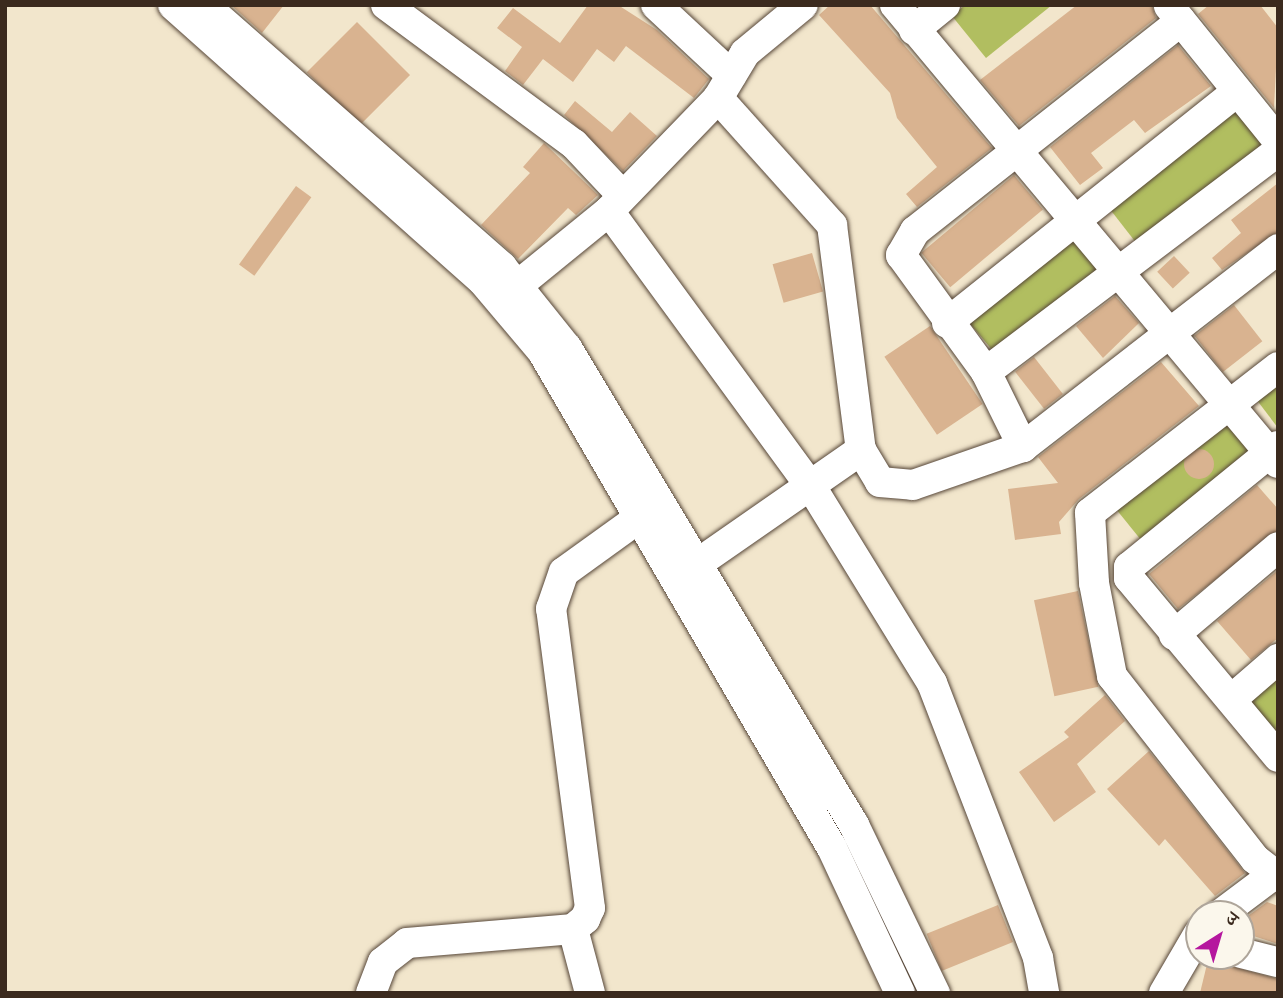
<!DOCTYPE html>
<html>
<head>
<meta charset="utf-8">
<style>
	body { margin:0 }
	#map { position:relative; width:1283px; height:998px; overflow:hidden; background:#f2e6cc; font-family:Vollkorn,"Noto Serif Devanagari",serif }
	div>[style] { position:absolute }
	.green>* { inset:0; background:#b1be60; transform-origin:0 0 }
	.building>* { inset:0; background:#d9b390; transform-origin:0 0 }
	.round { border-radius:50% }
	.roads { filter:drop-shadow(0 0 2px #564638) drop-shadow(0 0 2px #564638) }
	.minor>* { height:30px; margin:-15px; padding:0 15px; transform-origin:15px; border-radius:15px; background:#fff }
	span { translate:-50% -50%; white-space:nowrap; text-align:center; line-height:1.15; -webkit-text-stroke:5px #fbf7ec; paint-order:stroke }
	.frame { position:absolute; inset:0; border:7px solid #3b2a1e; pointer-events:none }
	.north { position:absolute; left:1185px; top:900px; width:70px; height:70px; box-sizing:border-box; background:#fbf7ec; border:2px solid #aea59a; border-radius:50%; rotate:37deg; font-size:19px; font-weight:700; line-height:28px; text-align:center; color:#3b2a1e }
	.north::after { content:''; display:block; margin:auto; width:24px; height:32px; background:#b5179e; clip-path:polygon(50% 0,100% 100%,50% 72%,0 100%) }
</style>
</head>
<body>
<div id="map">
	<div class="green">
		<i style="clip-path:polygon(965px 5px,1052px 5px,986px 58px,952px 16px)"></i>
		<i style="left:1233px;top:102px;width:55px;height:163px;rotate:52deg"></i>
		<i style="left:1074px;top:225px;width:55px;height:143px;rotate:50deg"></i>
		<i style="clip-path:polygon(1278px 376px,1278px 428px,1253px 395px)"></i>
		<i style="left:1223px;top:414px;width:49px;height:143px;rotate:51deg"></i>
		<i style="clip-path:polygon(1278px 670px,1278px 736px,1246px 696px)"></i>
	</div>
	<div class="building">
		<i style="clip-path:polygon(231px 5px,284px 5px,262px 33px)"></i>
		<i style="clip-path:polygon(588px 5px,618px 5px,657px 30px,709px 79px,694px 98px,626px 46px,614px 62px,597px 49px,573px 82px,543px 59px,523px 85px,505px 71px,522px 47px,497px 28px,513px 8px,560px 43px)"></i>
		<i style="clip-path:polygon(830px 5px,870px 5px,992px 148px,917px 207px,906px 194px,937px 167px,897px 118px,890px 93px,819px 15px)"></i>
		<i style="clip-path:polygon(1077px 5px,1152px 5px,1156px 18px,1019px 126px,980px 80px)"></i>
		<i style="clip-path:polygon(1209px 5px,1260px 5px,1278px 28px,1274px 108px,1198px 14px)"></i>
		<i style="left:357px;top:22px;width:75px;height:71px;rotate:45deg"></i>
		<i style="clip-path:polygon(1178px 45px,1211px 86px,1145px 133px,1134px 120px,1091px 153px,1103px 168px,1080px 185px,1050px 147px)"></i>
		<i style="clip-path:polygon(575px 101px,612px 132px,630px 112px,657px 136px,623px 171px,564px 115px)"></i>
		<i style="clip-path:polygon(544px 143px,598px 195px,576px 215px,568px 208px,518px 259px,481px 225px,530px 173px,523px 167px)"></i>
		<i style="left:1014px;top:175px;width:45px;height:121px;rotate:50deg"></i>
		<i style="clip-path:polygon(1278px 183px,1278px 232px,1222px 270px,1212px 258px,1241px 233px,1231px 220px)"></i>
		<i style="left:296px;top:186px;width:19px;height:97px;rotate:36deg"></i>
		<i style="left:812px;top:253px;width:40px;height:41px;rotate:74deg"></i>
		<i style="left:1174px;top:256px;width:23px;height:23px;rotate:47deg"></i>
		<i style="clip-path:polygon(1115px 296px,1139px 323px,1103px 358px,1076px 326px)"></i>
		<i style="left:1234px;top:305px;width:46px;height:50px;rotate:52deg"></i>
		<i style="left:930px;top:326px;width:94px;height:55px;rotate:56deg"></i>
		<i style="left:1034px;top:357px;width:47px;height:24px;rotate:52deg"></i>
		<i style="clip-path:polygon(1161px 362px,1199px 406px,1079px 499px,1059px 522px,1061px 534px,1015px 540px,1008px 489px,1058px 483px,1038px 457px)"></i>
		<i class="round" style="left:1184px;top:449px;width:30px;height:30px"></i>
		<i style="clip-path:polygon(1257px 485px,1278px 509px,1278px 530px,1178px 609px,1149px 574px)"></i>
		<i style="clip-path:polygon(1278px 570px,1278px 638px,1251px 660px,1217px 621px)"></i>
		<i style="left:1078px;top:591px;width:98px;height:45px;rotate:78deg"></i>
		<i style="clip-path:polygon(1105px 695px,1125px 721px,1077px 764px,1096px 792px,1054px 822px,1019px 772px,1069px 737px,1064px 732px)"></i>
		<i style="clip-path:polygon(1149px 751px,1245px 873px,1215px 896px,1165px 839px,1159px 846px,1107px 789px)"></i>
		<i style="clip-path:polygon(1267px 902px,1278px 906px,1278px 944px,1241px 932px,1248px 916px)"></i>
		<i style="left:998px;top:905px;width:40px;height:77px;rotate:68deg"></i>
		<i style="clip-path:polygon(1208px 960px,1278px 979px,1278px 993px,1200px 993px)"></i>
	</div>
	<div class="roads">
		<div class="minor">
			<i style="left:173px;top:5px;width:414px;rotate:41.7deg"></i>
			<i style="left:482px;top:280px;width:93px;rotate:49.8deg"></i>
			<i style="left:542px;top:351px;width:575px;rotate:59.74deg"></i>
			<i style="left:832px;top:848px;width:160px;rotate:64.9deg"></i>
			<i style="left:204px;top:5px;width:397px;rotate:41.3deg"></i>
			<i style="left:502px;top:267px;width:104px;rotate:51.3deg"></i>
			<i style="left:567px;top:348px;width:557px;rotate:58.97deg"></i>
			<i style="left:854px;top:825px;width:187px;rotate:64.3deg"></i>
			<i style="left:386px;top:5px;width:234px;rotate:36.5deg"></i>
			<i style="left:574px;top:144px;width:71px;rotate:46.7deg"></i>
			<i style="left:656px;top:5px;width:103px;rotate:43deg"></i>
			<i style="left:895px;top:5px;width:597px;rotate:50.1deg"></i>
			<i style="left:1169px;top:6px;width:174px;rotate:51.1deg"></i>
			<i style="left:1181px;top:21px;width:339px;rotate:141.7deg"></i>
			<i style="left:915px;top:231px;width:28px;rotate:120deg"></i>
			<i style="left:901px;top:255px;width:145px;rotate:54deg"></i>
			<i style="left:986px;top:372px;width:84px;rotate:63.7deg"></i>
			<i style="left:1023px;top:447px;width:323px;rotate:-37.8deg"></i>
			<i style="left:914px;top:30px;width:40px;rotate:-39deg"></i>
			<i style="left:718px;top:98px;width:171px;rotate:48.1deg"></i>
			<i style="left:832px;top:225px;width:227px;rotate:82.7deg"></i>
			<i style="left:861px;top:450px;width:37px;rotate:59deg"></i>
			<i style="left:880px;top:482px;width:33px;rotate:5deg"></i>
			<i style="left:913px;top:485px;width:116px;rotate:-19.1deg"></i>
			<i style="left:609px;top:211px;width:343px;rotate:53.8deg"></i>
			<i style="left:812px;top:488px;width:229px;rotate:58.4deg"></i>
			<i style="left:932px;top:683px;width:295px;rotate:68.9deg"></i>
			<i style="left:1038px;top:958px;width:36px;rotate:80deg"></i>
			<i style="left:517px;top:286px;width:119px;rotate:-39.2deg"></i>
			<i style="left:609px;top:211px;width:157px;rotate:-46deg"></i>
			<i style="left:718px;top:98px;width:52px;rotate:-59deg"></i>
			<i style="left:745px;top:53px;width:75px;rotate:-39.6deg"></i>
			<i style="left:947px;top:323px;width:370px;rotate:-38.6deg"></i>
			<i style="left:1278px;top:367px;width:238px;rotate:142.2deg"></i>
			<i style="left:1090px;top:513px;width:70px;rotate:86.7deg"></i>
			<i style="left:1094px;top:583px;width:95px;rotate:79deg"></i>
			<i style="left:1112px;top:676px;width:232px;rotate:52deg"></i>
			<i style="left:1255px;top:859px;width:29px;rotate:38deg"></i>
			<i style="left:986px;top:372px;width:366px;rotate:-37.1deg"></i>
			<i style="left:1278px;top:446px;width:192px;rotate:140.9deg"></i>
			<i style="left:1129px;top:567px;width:11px;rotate:90deg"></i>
			<i style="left:1129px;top:578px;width:233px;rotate:50.2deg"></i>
			<i style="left:697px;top:564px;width:200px;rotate:-34.8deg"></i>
			<i style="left:1174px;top:635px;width:136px;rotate:-40.2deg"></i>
			<i style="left:1233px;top:698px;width:60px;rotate:-40.9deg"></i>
			<i style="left:1221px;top:914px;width:65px;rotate:-36.9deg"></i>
			<i style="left:573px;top:929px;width:66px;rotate:75.1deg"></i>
			<i style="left:1241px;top:953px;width:38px;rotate:14deg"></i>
			<i style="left:371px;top:993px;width:33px;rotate:-69deg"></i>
			<i style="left:383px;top:962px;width:31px;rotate:-38deg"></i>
			<i style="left:407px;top:943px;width:167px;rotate:-4.8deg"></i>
			<i style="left:573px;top:929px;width:16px;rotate:-40deg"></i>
			<i style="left:585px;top:919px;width:12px;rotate:-66deg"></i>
			<i style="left:590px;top:908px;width:302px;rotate:-97.4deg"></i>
			<i style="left:551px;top:609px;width:39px;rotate:-71deg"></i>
			<i style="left:564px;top:572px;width:92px;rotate:-35.8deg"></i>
			<i style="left:1164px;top:993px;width:69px;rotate:-59.7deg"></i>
		</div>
	</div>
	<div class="frame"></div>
	<div class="north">उ</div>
</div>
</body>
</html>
